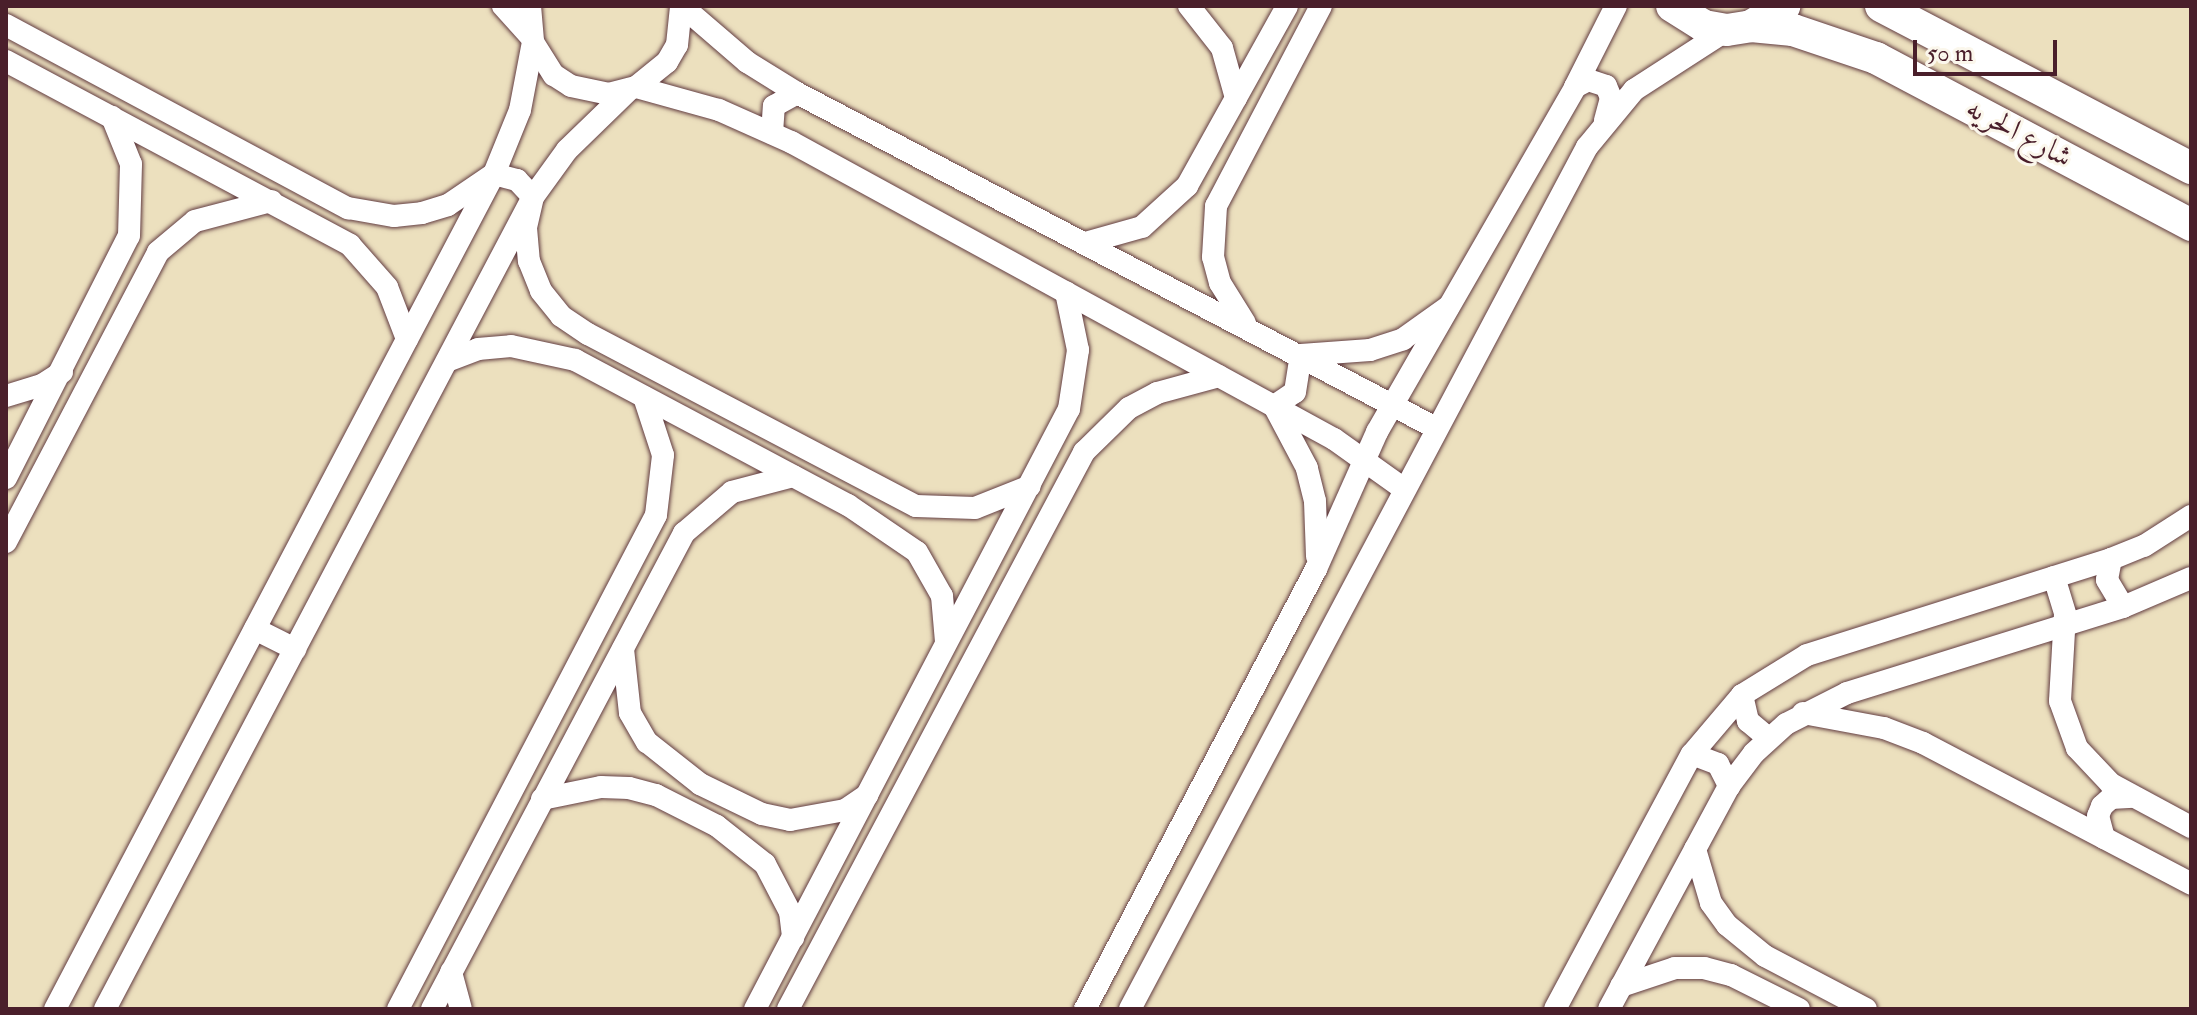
<!DOCTYPE html>
<html>
<head>
<meta charset="utf-8">
<style>
	body { margin:0 }
	#map { position:relative; width:2197px; height:1015px; overflow:hidden; background:#ece0be; font-family:"IM FELL Double Pica",Amiri,serif }
	div>[style] { position:absolute }
	.roads { filter:drop-shadow(0 0 2px #623c41) drop-shadow(0 0 2px #623c41) }
	.street>* { height:22px; margin:-11px; padding:0 11px; transform-origin:11px; border-radius:11px; background:#fff }
	.secondary>* { height:32px; margin:-16px; padding:0 16px; transform-origin:16px; border-radius:16px; background:#fff }
	span { translate:-50% -50%; white-space:nowrap; text-align:center; line-height:1.15; -webkit-text-stroke:6px #fbf7ec; paint-order:stroke }
	.street-label { font-size:30px; color:#4a1f2b }
	.frame { position:absolute; inset:0; border:8px solid #4a1f2b; pointer-events:none }
	.scale { position:absolute; left:1913px; top:40px; width:144px; height:36px; box-sizing:border-box; border:4px solid #4a1f2b; border-top:0; padding-left:10px; font-size:24px; line-height:28px; white-space:nowrap; color:#4a1f2b; -webkit-text-stroke:6px #fbf7ec; paint-order:stroke }
</style>
</head>
<body>
<div id="map">
	<div class="roads">
		<div class="street">
			<i style="left:503px;top:6px;width:42px;rotate:47.9deg"></i>
			<i style="left:530px;top:6px;width:36px;rotate:85deg"></i>
			<i style="left:533px;top:42px;width:39px;rotate:58deg"></i>
			<i style="left:554px;top:75px;width:20px;rotate:33deg"></i>
			<i style="left:571px;top:86px;width:39px;rotate:12deg"></i>
			<i style="left:609px;top:94px;width:28px;rotate:-15deg"></i>
			<i style="left:636px;top:87px;width:40px;rotate:-39deg"></i>
			<i style="left:667px;top:62px;width:20px;rotate:-60deg"></i>
			<i style="left:677px;top:45px;width:39px;rotate:-84deg"></i>
			<i style="left:682px;top:6px;width:86px;rotate:40.7deg"></i>
			<i style="left:747px;top:62px;width:59px;rotate:31.8deg"></i>
			<i style="left:797px;top:93px;width:721px;rotate:27.67deg"></i>
			<i style="left:1189px;top:6px;width:53px;rotate:51.8deg"></i>
			<i style="left:1222px;top:48px;width:52px;rotate:74.4deg"></i>
			<i style="left:6px;top:25px;width:388px;rotate:28.2deg"></i>
			<i style="left:348px;top:208px;width:47px;rotate:9.9deg"></i>
			<i style="left:394px;top:216px;width:28px;rotate:-6deg"></i>
			<i style="left:422px;top:213px;width:27px;rotate:-17deg"></i>
			<i style="left:448px;top:205px;width:55px;rotate:-34deg"></i>
			<i style="left:494px;top:174px;width:24px;rotate:15deg"></i>
			<i style="left:517px;top:180px;width:23px;rotate:47deg"></i>
			<i style="left:533px;top:197px;width:32px;rotate:103deg"></i>
			<i style="left:526px;top:228px;width:33px;rotate:85deg"></i>
			<i style="left:529px;top:261px;width:32px;rotate:68deg"></i>
			<i style="left:541px;top:291px;width:32px;rotate:51deg"></i>
			<i style="left:561px;top:316px;width:32px;rotate:34deg"></i>
			<i style="left:588px;top:334px;width:370px;rotate:27.7deg"></i>
			<i style="left:916px;top:506px;width:59px;rotate:1.9deg"></i>
			<i style="left:975px;top:508px;width:59px;rotate:-21.8deg"></i>
			<i style="left:6px;top:61px;width:390px;rotate:28.1deg"></i>
			<i style="left:350px;top:245px;width:56px;rotate:48.6deg"></i>
			<i style="left:387px;top:287px;width:56px;rotate:69deg"></i>
			<i style="left:636px;top:87px;width:86px;rotate:15.5deg"></i>
			<i style="left:719px;top:110px;width:79px;rotate:24deg"></i>
			<i style="left:791px;top:142px;width:619px;rotate:28.68deg"></i>
			<i style="left:1334px;top:439px;width:86px;rotate:35.5deg"></i>
			<i style="left:1575px;top:87px;width:15px;rotate:-28deg"></i>
			<i style="left:1588px;top:80px;width:19px;rotate:18deg"></i>
			<i style="left:1606px;top:86px;width:13px;rotate:67deg"></i>
			<i style="left:1611px;top:98px;width:24px;rotate:105deg"></i>
			<i style="left:772px;top:133px;width:27px;rotate:-86deg"></i>
			<i style="left:774px;top:106px;width:26px;rotate:-29deg"></i>
			<i style="left:1085px;top:243px;width:59px;rotate:-15.7deg"></i>
			<i style="left:1142px;top:227px;width:61px;rotate:-42.3deg"></i>
			<i style="left:1187px;top:186px;width:206px;rotate:-60.9deg"></i>
			<i style="left:1245px;top:323px;width:47px;rotate:-122deg"></i>
			<i style="left:1220px;top:283px;width:27px;rotate:-105deg"></i>
			<i style="left:1213px;top:257px;width:51px;rotate:-86.6deg"></i>
			<i style="left:1216px;top:206px;width:226px;rotate:-62.3deg"></i>
			<i style="left:447px;top:361px;width:33px;rotate:-21deg"></i>
			<i style="left:478px;top:349px;width:33px;rotate:-5deg"></i>
			<i style="left:511px;top:346px;width:66px;rotate:12.3deg"></i>
			<i style="left:575px;top:360px;width:309px;rotate:28deg"></i>
			<i style="left:848px;top:505px;width:83px;rotate:34.3deg"></i>
			<i style="left:917px;top:552px;width:51px;rotate:60.4deg"></i>
			<i style="left:942px;top:596px;width:46px;rotate:85deg"></i>
			<i style="left:6px;top:396px;width:38px;rotate:-17deg"></i>
			<i style="left:42px;top:385px;width:24px;rotate:-33deg"></i>
			<i style="left:6px;top:478px;width:271px;rotate:-63.1deg"></i>
			<i style="left:129px;top:236px;width:72px;rotate:-88.4deg"></i>
			<i style="left:131px;top:164px;width:51px;rotate:-112deg"></i>
			<i style="left:6px;top:542px;width:327px;rotate:-62.3deg"></i>
			<i style="left:158px;top:252px;width:48px;rotate:-40deg"></i>
			<i style="left:195px;top:221px;width:79px;rotate:-14.7deg"></i>
			<i style="left:1317px;top:556px;width:55px;rotate:-92.1deg"></i>
			<i style="left:1315px;top:501px;width:34px;rotate:-104deg"></i>
			<i style="left:1307px;top:468px;width:70px;rotate:-118deg"></i>
			<i style="left:1274px;top:406px;width:25px;rotate:-34deg"></i>
			<i style="left:1295px;top:392px;width:37px;rotate:-81deg"></i>
			<i style="left:1301px;top:355px;width:69px;rotate:-4.1deg"></i>
			<i style="left:1370px;top:350px;width:35px;rotate:-18deg"></i>
			<i style="left:1403px;top:339px;width:55px;rotate:-35.4deg"></i>
			<i style="left:2111px;top:559px;width:21px;rotate:101deg"></i>
			<i style="left:2107px;top:580px;width:31px;rotate:59deg"></i>
			<i style="left:2054px;top:577px;width:39px;rotate:73deg"></i>
			<i style="left:2065px;top:614px;width:87px;rotate:93.3deg"></i>
			<i style="left:2060px;top:701px;width:50px;rotate:70.1deg"></i>
			<i style="left:2077px;top:748px;width:50px;rotate:46.6deg"></i>
			<i style="left:2111px;top:784px;width:91px;rotate:28.3deg"></i>
			<i style="left:255px;top:629px;width:45px;rotate:26.6deg"></i>
			<i style="left:623px;top:649px;width:64px;rotate:83.8deg"></i>
			<i style="left:630px;top:713px;width:34px;rotate:60deg"></i>
			<i style="left:647px;top:742px;width:68px;rotate:38.4deg"></i>
			<i style="left:700px;top:784px;width:69px;rotate:25.8deg"></i>
			<i style="left:762px;top:814px;width:29px;rotate:12deg"></i>
			<i style="left:790px;top:820px;width:56px;rotate:-10.3deg"></i>
			<i style="left:845px;top:810px;width:27px;rotate:-34deg"></i>
			<i style="left:1742px;top:695px;width:27px;rotate:77deg"></i>
			<i style="left:1748px;top:721px;width:26px;rotate:40deg"></i>
			<i style="left:1803px;top:713px;width:82px;rotate:10.5deg"></i>
			<i style="left:1884px;top:728px;width:42px;rotate:21deg"></i>
			<i style="left:1923px;top:743px;width:303px;rotate:27.7deg"></i>
			<i style="left:1692px;top:754px;width:28px;rotate:21deg"></i>
			<i style="left:1718px;top:764px;width:25px;rotate:63deg"></i>
			<i style="left:542px;top:799px;width:60px;rotate:-11.5deg"></i>
			<i style="left:601px;top:787px;width:28px;rotate:2deg"></i>
			<i style="left:629px;top:788px;width:28px;rotate:15deg"></i>
			<i style="left:656px;top:795px;width:68px;rotate:26.9deg"></i>
			<i style="left:717px;top:826px;width:61px;rotate:38.4deg"></i>
			<i style="left:765px;top:864px;width:54px;rotate:62.5deg"></i>
			<i style="left:790px;top:912px;width:26px;rotate:83deg"></i>
			<i style="left:2104px;top:838px;width:23px;rotate:-105deg"></i>
			<i style="left:2098px;top:816px;width:11px;rotate:-68deg"></i>
			<i style="left:2102px;top:806px;width:12px;rotate:-42deg"></i>
			<i style="left:2111px;top:798px;width:22px;rotate:-3deg"></i>
			<i style="left:1695px;top:849px;width:56px;rotate:73.5deg"></i>
			<i style="left:1711px;top:903px;width:27px;rotate:54deg"></i>
			<i style="left:1727px;top:925px;width:49px;rotate:39.2deg"></i>
			<i style="left:1765px;top:956px;width:114px;rotate:27.7deg"></i>
			<i style="left:451px;top:972px;width:38px;rotate:75deg"></i>
			<i style="left:1621px;top:986px;width:57px;rotate:-18.4deg"></i>
			<i style="left:1675px;top:968px;width:29px"></i>
			<i style="left:1704px;top:968px;width:28px;rotate:15deg"></i>
			<i style="left:1731px;top:975px;width:76px;rotate:26.6deg"></i>
			<i style="left:55px;top:1009px;width:943px;rotate:-62.27deg"></i>
			<i style="left:494px;top:174px;width:69px;rotate:-67.9deg"></i>
			<i style="left:520px;top:110px;width:69px;rotate:-79.2deg"></i>
			<i style="left:105px;top:1009px;width:918px;rotate:-62.21deg"></i>
			<i style="left:533px;top:197px;width:58px;rotate:-54.1deg"></i>
			<i style="left:567px;top:150px;width:86px;rotate:-44.1deg"></i>
			<i style="left:398px;top:1009px;width:557px;rotate:-62.42deg"></i>
			<i style="left:656px;top:515px;width:60px;rotate:-83.3deg"></i>
			<i style="left:663px;top:455px;width:61px;rotate:-108.1deg"></i>
			<i style="left:432px;top:1009px;width:539px;rotate:-62.1deg"></i>
			<i style="left:684px;top:533px;width:63px;rotate:-40.5deg"></i>
			<i style="left:732px;top:492px;width:63px;rotate:-14.7deg"></i>
			<i style="left:755px;top:1009px;width:677px;rotate:-62.38deg"></i>
			<i style="left:1069px;top:409px;width:60px;rotate:-81.3deg"></i>
			<i style="left:1078px;top:350px;width:59px;rotate:-101.7deg"></i>
			<i style="left:788px;top:1009px;width:631px;rotate:-62.01deg"></i>
			<i style="left:1084px;top:452px;width:63px;rotate:-44.4deg"></i>
			<i style="left:1129px;top:408px;width:32px;rotate:-28deg"></i>
			<i style="left:1157px;top:393px;width:64px;rotate:-15.3deg"></i>
			<i style="left:1085px;top:1009px;width:497px;rotate:-62.3deg"></i>
			<i style="left:1316px;top:569px;width:150px;rotate:-66deg"></i>
			<i style="left:1377px;top:432px;width:398px;rotate:-60.1deg"></i>
			<i style="left:1575px;top:87px;width:91px;rotate:-63.2deg"></i>
			<i style="left:1130px;top:1009px;width:976px;rotate:-62.07deg"></i>
			<i style="left:1587px;top:147px;width:74px;rotate:-50.5deg"></i>
			<i style="left:1634px;top:90px;width:111px;rotate:-32.8deg"></i>
			<i style="left:1555px;top:1009px;width:289px;rotate:-61.8deg"></i>
			<i style="left:1692px;top:754px;width:77px;rotate:-49.7deg"></i>
			<i style="left:1742px;top:695px;width:76px;rotate:-31.6deg"></i>
			<i style="left:1807px;top:655px;width:319px;rotate:-17.5deg"></i>
			<i style="left:2111px;top:559px;width:35px;rotate:-22deg"></i>
			<i style="left:2144px;top:546px;width:56px;rotate:-32.6deg"></i>
			<i style="left:1609px;top:1009px;width:253px;rotate:-61.7deg"></i>
			<i style="left:1729px;top:786px;width:41px;rotate:-52.9deg"></i>
			<i style="left:1754px;top:753px;width:43px;rotate:-42.2deg"></i>
			<i style="left:1786px;top:724px;width:68px;rotate:-26.9deg"></i>
			<i style="left:1847px;top:693px;width:289px;rotate:-17.3deg"></i>
			<i style="left:2123px;top:607px;width:74px;rotate:-23.1deg"></i>
		</div>
		<div class="secondary">
			<i style="left:1672px;top:6px;width:38px;rotate:32deg"></i>
			<i style="left:1704px;top:26px;width:23px;rotate:10deg"></i>
			<i style="left:1727px;top:30px;width:24px;rotate:-9deg"></i>
			<i style="left:1751px;top:26px;width:39px;rotate:-31deg"></i>
			<i style="left:1881px;top:6px;width:350px;rotate:27.6deg"></i>
			<i style="left:1751px;top:26px;width:42px;rotate:5.4deg"></i>
			<i style="left:1793px;top:30px;width:88px;rotate:18.6deg"></i>
			<i style="left:1876px;top:58px;width:357px;rotate:27.9deg"></i>
		</div>
	</div>
	<div class="street-label">
		<span style="left:2019px;top:133px;rotate:28deg">شارع الحريه</span>
	</div>
	<div class="frame"></div>
	<div class="scale">50 m</div>
</div>
</body>
</html>
